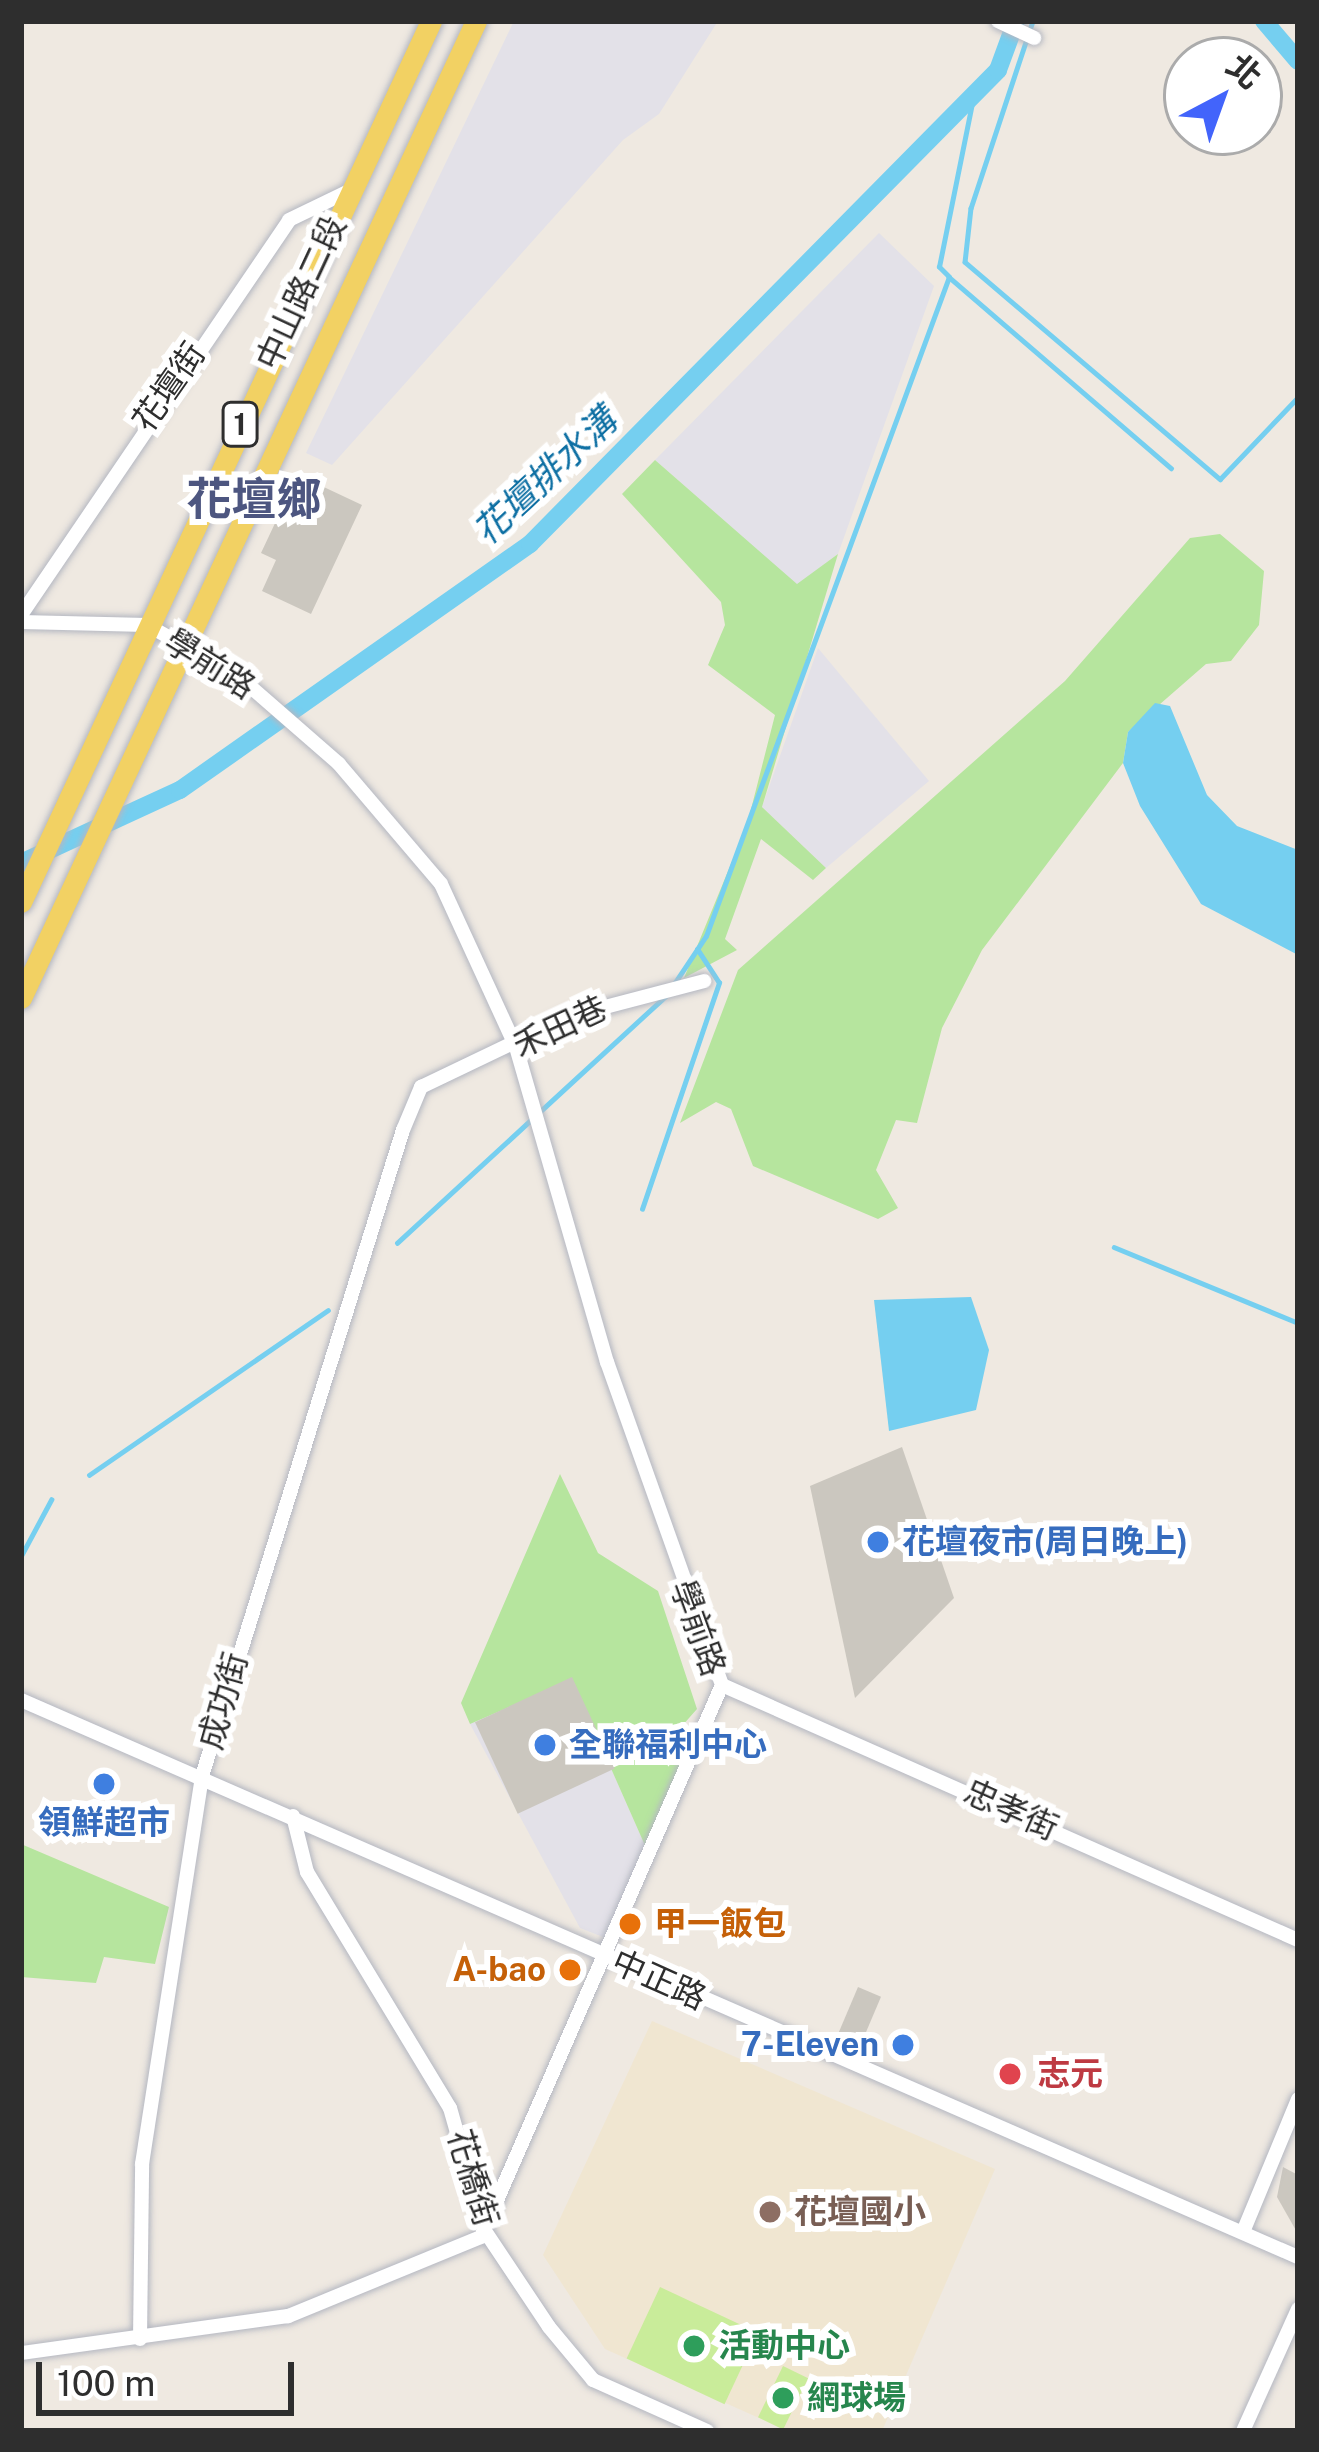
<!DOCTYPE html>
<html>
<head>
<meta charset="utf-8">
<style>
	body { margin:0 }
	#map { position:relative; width:1319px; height:2452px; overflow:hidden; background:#efe9e1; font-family:"Public Sans","Noto Sans TC",sans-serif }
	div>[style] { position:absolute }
	.industrial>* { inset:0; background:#e3e1e8 }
	.education>* { inset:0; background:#f0e6d1 }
	.green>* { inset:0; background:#b6e59e }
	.pitch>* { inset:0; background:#c9ec9a; transform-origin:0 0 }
	.water>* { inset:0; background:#75cff0 }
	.stream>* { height:4.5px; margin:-2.25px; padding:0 2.25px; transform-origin:2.25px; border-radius:2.25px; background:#75cff0 }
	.canal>* { height:18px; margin:-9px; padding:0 9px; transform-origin:9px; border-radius:9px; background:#75cff0 }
	.building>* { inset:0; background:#cbc7bf; transform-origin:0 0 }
	.roads { filter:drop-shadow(0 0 3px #b4b7c1) drop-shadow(0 0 3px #b4b7c1) }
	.street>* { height:14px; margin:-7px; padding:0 7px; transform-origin:7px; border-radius:7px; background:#fff }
	.primary>* { height:21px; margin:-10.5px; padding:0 10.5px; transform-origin:10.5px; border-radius:10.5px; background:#f2d163 }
	.dots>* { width:33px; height:33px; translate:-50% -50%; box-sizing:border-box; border:6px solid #fff; border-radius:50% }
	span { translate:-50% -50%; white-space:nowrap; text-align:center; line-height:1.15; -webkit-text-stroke:12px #fff; paint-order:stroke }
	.shield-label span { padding:3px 9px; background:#fff; border:3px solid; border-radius:9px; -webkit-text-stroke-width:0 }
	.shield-label { font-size:30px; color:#2e2e2e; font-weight:700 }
	.street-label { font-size:33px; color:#2e2e2e }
	.shop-label { font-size:33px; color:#366cbe; font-weight:700 }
	.left { translate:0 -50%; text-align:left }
	.right { translate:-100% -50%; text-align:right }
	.food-label { font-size:33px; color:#c56008; font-weight:700 }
	.health-label { font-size:33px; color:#be3a42; font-weight:700 }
	.education-label { font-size:33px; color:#785e54; font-weight:700 }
	.leisure-label { font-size:33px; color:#27864d; font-weight:700 }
	.water-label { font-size:36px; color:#0d6fa3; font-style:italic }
	.district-label { font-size:45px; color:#4d5680; font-weight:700 }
	.frame { position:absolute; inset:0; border:24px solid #2e2e2e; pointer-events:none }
	.north { position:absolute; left:1163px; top:36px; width:120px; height:120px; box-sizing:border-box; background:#fff; border:3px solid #ababab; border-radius:50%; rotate:41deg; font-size:33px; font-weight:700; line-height:48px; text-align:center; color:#2e2e2e }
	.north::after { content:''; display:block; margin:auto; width:42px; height:54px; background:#4264fb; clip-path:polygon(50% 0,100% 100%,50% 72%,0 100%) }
	.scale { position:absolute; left:36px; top:2362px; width:258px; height:54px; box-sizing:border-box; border:6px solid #2e2e2e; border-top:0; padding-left:15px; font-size:36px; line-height:42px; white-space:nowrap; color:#2e2e2e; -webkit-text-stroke:9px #fff; paint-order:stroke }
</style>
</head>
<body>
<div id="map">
	<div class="industrial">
		<i style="clip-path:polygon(514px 21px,718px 21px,659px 114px,623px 140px,332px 465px,306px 453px)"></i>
		<i style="clip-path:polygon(879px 233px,934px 286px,838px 554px,797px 585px,655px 460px)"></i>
		<i style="clip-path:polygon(818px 648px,929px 781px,826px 868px,762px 807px)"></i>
		<i style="clip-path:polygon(572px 1679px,647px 1850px,608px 1939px,580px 1928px,470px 1724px)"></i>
	</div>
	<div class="education">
		<i style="clip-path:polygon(652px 2021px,995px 2169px,882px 2431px,788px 2431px,605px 2349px,543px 2255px)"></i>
	</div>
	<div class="green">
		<i style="clip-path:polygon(655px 460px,797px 584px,838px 554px,762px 807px,826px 868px,813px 880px,761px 839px,725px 939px,737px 950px,684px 978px,747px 825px,775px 715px,708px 665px,725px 625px,721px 602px,622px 494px)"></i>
		<i style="clip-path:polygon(1220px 534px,1264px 571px,1259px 625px,1231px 661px,1206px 664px,1128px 732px,1123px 763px,982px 950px,942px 1028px,917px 1123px,896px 1120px,876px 1170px,898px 1208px,878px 1219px,753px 1166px,731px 1109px,716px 1102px,680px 1123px,738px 970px,1065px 681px,1190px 538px)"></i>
		<i style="clip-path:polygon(560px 1474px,598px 1553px,658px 1591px,697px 1709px,674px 1735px,685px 1761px,647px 1850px,572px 1680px,470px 1724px,461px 1703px)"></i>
		<i style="clip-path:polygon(21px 1844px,169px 1907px,155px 1964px,104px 1957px,96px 1983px,21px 1977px)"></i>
	</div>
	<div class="pitch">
		<i style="left:660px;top:2287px;width:108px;height:79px;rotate:25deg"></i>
		<i style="left:783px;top:2366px;width:28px;height:57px;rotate:26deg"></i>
	</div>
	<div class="water">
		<i style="clip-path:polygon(1155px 703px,1170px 706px,1207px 795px,1237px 826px,1298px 850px,1298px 955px,1201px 904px,1140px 806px,1123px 763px,1128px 732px)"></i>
		<i style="clip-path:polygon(971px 1297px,989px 1350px,976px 1410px,889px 1431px,874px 1300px)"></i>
	</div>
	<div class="stream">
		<i style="left:1033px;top:21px;width:197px;rotate:108.3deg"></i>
		<i style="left:971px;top:208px;width:54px;rotate:96.3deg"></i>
		<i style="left:965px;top:262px;width:335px;rotate:40.4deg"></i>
		<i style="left:1220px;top:479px;width:113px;rotate:-46.4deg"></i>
		<i style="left:949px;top:277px;width:293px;rotate:40.7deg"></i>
		<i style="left:672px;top:987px;width:61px;rotate:-56.3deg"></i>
		<i style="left:706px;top:936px;width:702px;rotate:-69.76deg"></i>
		<i style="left:949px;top:277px;width:14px;rotate:-135deg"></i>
		<i style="left:939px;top:267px;width:177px;rotate:-78.6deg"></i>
		<i style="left:642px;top:1209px;width:239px;rotate:-71.2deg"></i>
		<i style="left:719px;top:983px;width:40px;rotate:-122.9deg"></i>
		<i style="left:397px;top:1243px;width:365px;rotate:-42.6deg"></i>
		<i style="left:1114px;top:1247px;width:199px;rotate:22.4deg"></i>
		<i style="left:89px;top:1475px;width:290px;rotate:-34.6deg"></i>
		<i style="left:21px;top:1556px;width:64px;rotate:-61.8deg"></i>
	</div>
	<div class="canal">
		<i style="left:1264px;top:21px;width:52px;rotate:49.6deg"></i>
		<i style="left:21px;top:863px;width:175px;rotate:-24.7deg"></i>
		<i style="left:180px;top:790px;width:428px;rotate:-35.1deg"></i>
		<i style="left:530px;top:544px;width:666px;rotate:-45.36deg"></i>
		<i style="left:998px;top:70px;width:52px;rotate:-69.8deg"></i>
	</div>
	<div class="building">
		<i style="clip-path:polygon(311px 481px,362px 505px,311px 614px,262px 591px,276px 560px,261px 553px,285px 502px,298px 508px)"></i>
		<i style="clip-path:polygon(902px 1447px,954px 1598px,855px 1698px,810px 1486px)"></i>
		<i style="left:572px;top:1677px;width:101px;height:107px;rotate:65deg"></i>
		<i style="left:858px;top:1987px;width:25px;height:58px;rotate:23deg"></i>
		<i style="clip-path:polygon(1283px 2167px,1298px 2175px,1298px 2234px,1277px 2197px)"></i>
	</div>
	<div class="roads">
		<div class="street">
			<i style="left:998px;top:21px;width:40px;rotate:25deg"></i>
			<i style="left:21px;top:615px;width:477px;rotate:-55.8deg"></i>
			<i style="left:289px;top:220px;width:67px;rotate:-25.8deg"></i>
			<i style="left:21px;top:622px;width:126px;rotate:1.4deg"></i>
			<i style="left:147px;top:625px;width:103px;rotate:29.1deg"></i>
			<i style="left:237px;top:675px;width:135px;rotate:41.1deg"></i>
			<i style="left:339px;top:764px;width:157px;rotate:49.6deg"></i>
			<i style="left:441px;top:884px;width:179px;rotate:65.3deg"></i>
			<i style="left:516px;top:1047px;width:328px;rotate:73.9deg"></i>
			<i style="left:607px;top:1362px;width:343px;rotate:70.4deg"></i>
			<i style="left:722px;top:1685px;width:602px;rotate:113.59deg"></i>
			<i style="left:481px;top:2237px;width:209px;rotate:157.7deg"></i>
			<i style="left:288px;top:2316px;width:270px;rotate:172.1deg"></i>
			<i style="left:722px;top:1685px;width:630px;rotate:23.88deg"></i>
			<i style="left:21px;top:1700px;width:1393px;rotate:23.57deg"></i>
			<i style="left:293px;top:1816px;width:58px;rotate:76deg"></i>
			<i style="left:307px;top:1872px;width:276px;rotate:58.8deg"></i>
			<i style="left:450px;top:2108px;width:128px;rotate:74.1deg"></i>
			<i style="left:485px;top:2231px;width:115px;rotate:56.3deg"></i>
			<i style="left:549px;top:2327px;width:69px;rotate:50.3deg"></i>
			<i style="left:593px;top:2380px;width:125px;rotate:24.1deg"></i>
			<i style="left:1243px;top:2232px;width:144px;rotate:-67.5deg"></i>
			<i style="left:140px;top:2339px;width:175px;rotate:-89.3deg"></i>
			<i style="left:142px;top:2164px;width:393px;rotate:-81.2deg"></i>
			<i style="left:202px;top:1776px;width:677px;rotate:-72.72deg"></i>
			<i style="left:403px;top:1130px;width:47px;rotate:-67.3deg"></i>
			<i style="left:421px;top:1087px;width:162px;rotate:-25.6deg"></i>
			<i style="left:567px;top:1017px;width:142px;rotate:-14.7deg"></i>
			<i style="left:1243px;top:2431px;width:134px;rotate:-65.7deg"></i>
		</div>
		<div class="primary">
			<i style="left:21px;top:902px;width:972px;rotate:-65.04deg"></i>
			<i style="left:21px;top:998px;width:1078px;rotate:-65.03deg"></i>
		</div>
	</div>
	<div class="dots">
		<i style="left:878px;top:1542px;background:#3f7fe0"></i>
		<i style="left:545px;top:1745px;background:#3f7fe0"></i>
		<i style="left:104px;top:1784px;background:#3f7fe0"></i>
		<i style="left:630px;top:1924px;background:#e8710a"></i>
		<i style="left:570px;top:1970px;background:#e8710a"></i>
		<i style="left:903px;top:2045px;background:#3f7fe0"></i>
		<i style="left:1010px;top:2074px;background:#e0444e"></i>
		<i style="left:770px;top:2212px;background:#8d6e63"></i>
		<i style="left:694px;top:2346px;background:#2e9e5b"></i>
		<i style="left:783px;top:2398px;background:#2e9e5b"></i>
	</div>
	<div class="shield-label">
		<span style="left:240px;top:424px">1</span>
	</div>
	<div class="street-label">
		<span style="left:301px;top:293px;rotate:-65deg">中山路二段</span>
		<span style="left:169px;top:387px;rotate:-55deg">花壇街</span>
		<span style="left:210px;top:664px;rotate:32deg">學前路</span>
		<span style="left:560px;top:1027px;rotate:-25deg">禾田巷</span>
		<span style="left:698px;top:1628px;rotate:70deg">學前路</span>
		<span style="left:223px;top:1701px;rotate:-74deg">成功街</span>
		<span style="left:1011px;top:1810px;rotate:24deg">忠孝街</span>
		<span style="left:659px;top:1980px;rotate:24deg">中正路</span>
		<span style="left:473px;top:2178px;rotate:73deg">花橋街</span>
	</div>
	<div class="shop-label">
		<span class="left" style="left:902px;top:1542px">花壇夜市(周日晚上)</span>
		<span class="left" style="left:569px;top:1745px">全聯福利中心</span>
		<span style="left:104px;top:1823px">領鮮超市</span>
		<span class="right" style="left:879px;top:2045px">7-Eleven</span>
	</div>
	<div class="food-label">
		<span class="left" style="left:654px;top:1924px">甲一飯包</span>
		<span class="right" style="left:546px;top:1970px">A-bao</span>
	</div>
	<div class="health-label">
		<span class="left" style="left:1037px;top:2074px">志元</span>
	</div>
	<div class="education-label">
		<span class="left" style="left:794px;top:2212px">花壇國小</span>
	</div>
	<div class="leisure-label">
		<span class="left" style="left:718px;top:2346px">活動中心</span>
		<span class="left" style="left:807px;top:2398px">網球場</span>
	</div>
	<div class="water-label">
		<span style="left:545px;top:476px;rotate:-43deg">花壇排水溝</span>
	</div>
	<div class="district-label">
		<span style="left:254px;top:499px">花壇鄉</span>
	</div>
	<div class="frame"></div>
	<div class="north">北</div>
	<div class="scale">100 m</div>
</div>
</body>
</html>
